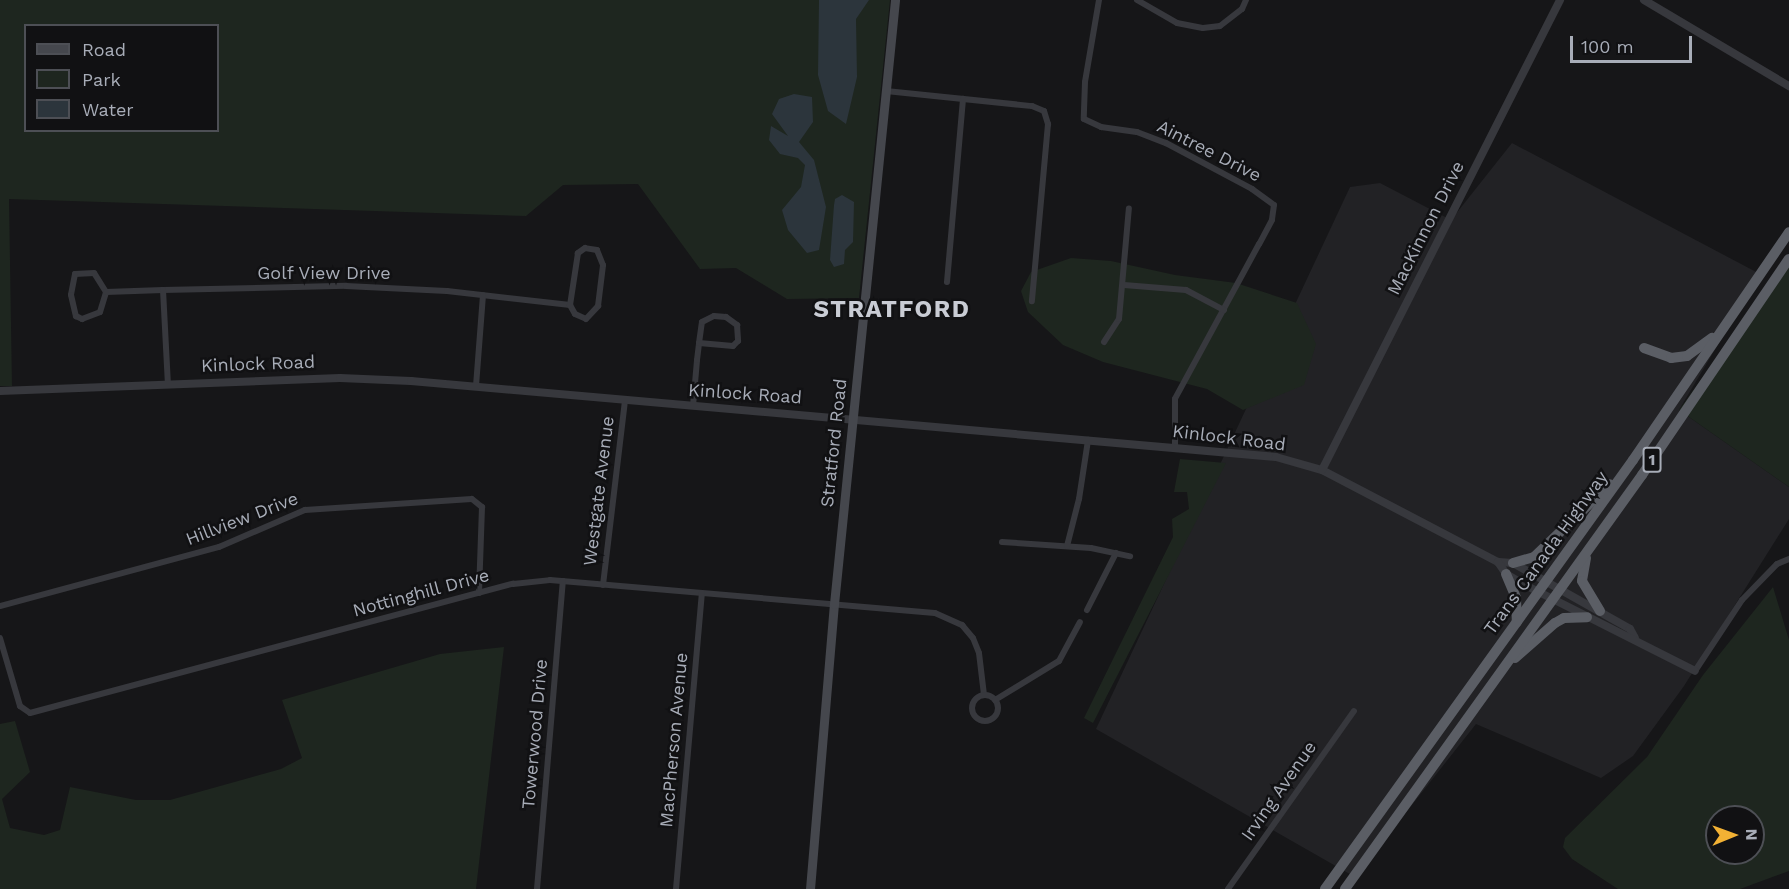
<!DOCTYPE html>
<html>
<head>
<meta charset="utf-8">
<style>
	body { margin:0 }
	#map { position:relative; width:1789px; height:889px; overflow:hidden; background:#161618; font-family:"Work Sans",sans-serif }
	div>[style] { position:absolute }
	.built>* { inset:0; background:#222225 }
	.green>* { inset:0; background:#1e261f }
	.water>* { inset:0; background:#2c353c }
	.minor>* { height:6px; margin:-3px; padding:0 3px; transform-origin:3px; border-radius:3px; background:#37383d }
	.minor>.ring { margin:-3px; padding:0; box-sizing:content-box; background:none; border:6px solid #37383d; border-radius:50% }
	.tertiary>* { height:8px; margin:-4px; padding:0 4px; transform-origin:4px; border-radius:4px; background:#37383d }
	.secondary>* { height:9px; margin:-4.5px; padding:0 4.5px; transform-origin:4.5px; border-radius:4.5px; background:#45474d }
	.trunk>* { height:10px; margin:-5px; padding:0 5px; transform-origin:5px; border-radius:5px; background:#5b5e65 }
	span { translate:-50% -50%; white-space:nowrap; text-align:center; line-height:1.15; -webkit-text-stroke:5px #111113; paint-order:stroke }
	.shield-label span { padding:2px 4px; background:#111113; border:2px solid; border-radius:4px; -webkit-text-stroke-width:0 }
	.shield-label { font-size:16px; color:#a8adb8; font-weight:700 }
	.street-label { font-size:18px; color:#a8adb8 }
	.district-label { font-size:24px; color:#c9ccd4; font-weight:700; letter-spacing:1.5px }
	.legend { position:absolute; left:24px; top:24px; width:195px; height:108px; box-sizing:border-box; background:#111113; border:2px solid #4d4f55; margin:0; padding:8px 10px; list-style:none; font-size:18px; color:#a8adb8 }
	.legend li { display:flex; align-items:center; gap:12px; height:30px }
	.legend b { width:30px; border:2px solid #4d4f55 }
	.north { position:absolute; left:1705px; top:805px; width:60px; height:60px; box-sizing:border-box; background:#111113; border:2px solid #4d4f55; border-radius:50%; rotate:89deg; font-size:16px; font-weight:700; line-height:24px; text-align:center; color:#a8adb8 }
	.north::after { content:''; display:block; margin:auto; width:21px; height:27px; background:#f2b134; clip-path:polygon(50% 0,100% 100%,50% 72%,0 100%) }
	.scale { position:absolute; left:1570px; top:36px; width:122px; height:27px; box-sizing:border-box; border:3px solid #a8adb8; border-top:0; padding-left:8px; font-size:18px; line-height:21px; white-space:nowrap; color:#a8adb8; -webkit-text-stroke:4px #111113; paint-order:stroke }
</style>
</head>
<body>
<div id="map">
	<div class="built">
		<i style="clip-path:polygon(1512px 143px,1760px 274px,1679px 410px,1789px 487px,1789px 519px,1684px 686px,1633px 756px,1601px 778px,1476px 724px,1355px 877px,1096px 729px,1350px 187px,1380px 183px,1451px 220px)"></i>
	</div>
	<div class="green">
		<i style="clip-path:polygon(evenodd,0 0,890px 0,859px 298px,787px 299px,736px 268px,700px 269px,638px 184px,563px 185px,526px 216px,9px 199px,12px 386px,0 386px,0 0,26px 26px,218px 26px,218px 130px,26px 130px,26px 26px)"></i>
		<i style="clip-path:polygon(1071px 258px,1111px 261px,1175px 275px,1236px 283px,1297px 303px,1316px 344px,1304px 385px,1243px 410px,1207px 389px,1103px 362px,1063px 345px,1028px 312px,1021px 291px,1031px 272px)"></i>
		<i style="clip-path:polygon(1789px 258px,1789px 487px,1679px 410px)"></i>
		<i style="clip-path:polygon(1180px 459px,1226px 463px,1093px 723px,1084px 718px,1173px 537px,1172px 519px,1189px 509px,1187px 492px,1174px 492px)"></i>
		<i style="clip-path:polygon(evenodd,1773px 587px,1789px 640px,1789px 871px,1740px 889px,1618px 889px,1572px 859px,1563px 847px,1565px 838px,1647px 757px,1703px 675px,1773px 587px,1717px 817px,1753px 817px,1753px 853px,1717px 853px,1717px 817px)"></i>
		<i style="clip-path:polygon(504px 647px,476px 889px,0 889px,0 724px,15px 721px,30px 772px,2px 799px,10px 828px,44px 835px,60px 830px,70px 787px,136px 800px,170px 800px,281px 769px,302px 758px,282px 700px,440px 654px)"></i>
	</div>
	<div class="water">
		<i style="clip-path:polygon(819px 0,869px 0,856px 19px,857px 77px,846px 124px,828px 111px,818px 75px)"></i>
		<i style="clip-path:polygon(794px 94px,812px 97px,813px 122px,799px 142px,814px 160px,826px 207px,819px 250px,807px 253px,788px 230px,782px 210px,801px 187px,805px 165px,798px 158px,780px 154px,769px 140px,771px 126px,788px 136px,772px 114px,779px 99px)"></i>
		<i style="clip-path:polygon(842px 195px,854px 202px,853px 242px,845px 250px,844px 264px,834px 267px,830px 260px,834px 205px,835px 199px)"></i>
	</div>
	<div class="minor">
		<i style="left:1099px;top:0;width:83px;rotate:99.7deg"></i>
		<i style="left:1085px;top:82px;width:37px;rotate:92deg"></i>
		<i style="left:1084px;top:119px;width:19px;rotate:25deg"></i>
		<i style="left:1101px;top:127px;width:36px;rotate:8deg"></i>
		<i style="left:1137px;top:132px;width:31px;rotate:21deg"></i>
		<i style="left:1166px;top:143px;width:98px;rotate:28.1deg"></i>
		<i style="left:1252px;top:189px;width:27px;rotate:36deg"></i>
		<i style="left:1274px;top:205px;width:15px;rotate:98deg"></i>
		<i style="left:1272px;top:220px;width:27px;rotate:118deg"></i>
		<i style="left:1259px;top:244px;width:176px;rotate:118.5deg"></i>
		<i style="left:1175px;top:399px;width:49px;rotate:90deg"></i>
		<i style="left:1137px;top:0;width:46px;rotate:29.9deg"></i>
		<i style="left:1177px;top:23px;width:26px;rotate:11deg"></i>
		<i style="left:1203px;top:28px;width:17px;rotate:-7deg"></i>
		<i style="left:1220px;top:26px;width:28px;rotate:-38deg"></i>
		<i style="left:1242px;top:9px;width:10px;rotate:-66deg"></i>
		<i style="left:886px;top:91px;width:147px;rotate:5.9deg"></i>
		<i style="left:1032px;top:106px;width:13px;rotate:23deg"></i>
		<i style="left:1044px;top:111px;width:14px;rotate:73deg"></i>
		<i style="left:1048px;top:124px;width:178px;rotate:95.2deg"></i>
		<i style="left:947px;top:282px;width:184px;rotate:-85deg"></i>
		<i style="left:1124px;top:285px;width:62px;rotate:4.6deg"></i>
		<i style="left:1186px;top:290px;width:43px;rotate:27.8deg"></i>
		<i style="left:163px;top:290px;width:183px;rotate:-1.3deg"></i>
		<i style="left:346px;top:286px;width:101px;rotate:2.8deg"></i>
		<i style="left:447px;top:291px;width:124px;rotate:6.5deg"></i>
		<i style="left:570px;top:305px;width:10px;rotate:61deg"></i>
		<i style="left:575px;top:314px;width:12px;rotate:24deg"></i>
		<i style="left:586px;top:319px;width:18px;rotate:-47deg"></i>
		<i style="left:598px;top:306px;width:41px;rotate:-83deg"></i>
		<i style="left:603px;top:265px;width:16px;rotate:-112deg"></i>
		<i style="left:597px;top:250px;width:12px;rotate:-171deg"></i>
		<i style="left:585px;top:248px;width:9px;rotate:144deg"></i>
		<i style="left:578px;top:253px;width:53px;rotate:98.7deg"></i>
		<i style="left:106px;top:292px;width:22px;rotate:-122deg"></i>
		<i style="left:94px;top:273px;width:19px;rotate:177deg"></i>
		<i style="left:75px;top:274px;width:21px;rotate:101deg"></i>
		<i style="left:71px;top:295px;width:22px;rotate:77deg"></i>
		<i style="left:76px;top:316px;width:7px;rotate:27deg"></i>
		<i style="left:82px;top:319px;width:19px;rotate:-21deg"></i>
		<i style="left:100px;top:312px;width:21px;rotate:-73deg"></i>
		<i style="left:106px;top:292px;width:57px;rotate:-2deg"></i>
		<i style="left:163px;top:290px;width:94px;rotate:87deg"></i>
		<i style="left:1104px;top:342px;width:27px;rotate:-57deg"></i>
		<i style="left:1119px;top:319px;width:111px;rotate:-84.9deg"></i>
		<i style="left:476px;top:386px;width:91px;rotate:-85.6deg"></i>
		<i style="left:693px;top:406px;width:46px;rotate:-85deg"></i>
		<i style="left:697px;top:360px;width:17px;rotate:-83deg"></i>
		<i style="left:699px;top:343px;width:21px;rotate:-82deg"></i>
		<i style="left:702px;top:322px;width:13px;rotate:-27deg"></i>
		<i style="left:714px;top:316px;width:12px;rotate:5deg"></i>
		<i style="left:726px;top:317px;width:14px;rotate:36deg"></i>
		<i style="left:737px;top:325px;width:16px;rotate:86deg"></i>
		<i style="left:738px;top:341px;width:7px;rotate:135deg"></i>
		<i style="left:733px;top:346px;width:34px;rotate:-175deg"></i>
		<i style="left:1002px;top:542px;width:89px;rotate:3.9deg"></i>
		<i style="left:1091px;top:548px;width:40px;rotate:12deg"></i>
		<i style="left:1067px;top:546px;width:49px;rotate:-75.7deg"></i>
		<i style="left:1079px;top:499px;width:60px;rotate:-81.3deg"></i>
		<i style="left:603px;top:585px;width:185px;rotate:-83.2deg"></i>
		<i style="left:0;top:606px;width:227px;rotate:-15.1deg"></i>
		<i style="left:219px;top:547px;width:94px;rotate:-23.3deg"></i>
		<i style="left:305px;top:510px;width:167px;rotate:-3.8deg"></i>
		<i style="left:472px;top:499px;width:13px;rotate:39deg"></i>
		<i style="left:482px;top:507px;width:86px;rotate:92deg"></i>
		<i style="left:1087px;top:610px;width:64px;rotate:-63deg"></i>
		<i style="left:0;top:638px;width:71px;rotate:73.6deg"></i>
		<i style="left:20px;top:706px;width:12px;rotate:35deg"></i>
		<i style="left:30px;top:713px;width:500px;rotate:-15deg"></i>
		<i style="left:513px;top:584px;width:37px;rotate:-6deg"></i>
		<i style="left:550px;top:580px;width:386px;rotate:4.9deg"></i>
		<i style="left:935px;top:613px;width:30px;rotate:24deg"></i>
		<i style="left:962px;top:625px;width:17px;rotate:50deg"></i>
		<i style="left:973px;top:638px;width:16px;rotate:68deg"></i>
		<i style="left:979px;top:653px;width:42px;rotate:83.2deg"></i>
		<i style="left:1695px;top:671px;width:85px;rotate:-56.5deg"></i>
		<i style="left:1742px;top:600px;width:50px;rotate:-45.8deg"></i>
		<i style="left:1777px;top:564px;width:13px;rotate:-23deg"></i>
		<i class="ring" style="left:972px;top:695px;width:20px;height:20px"></i>
		<i style="left:995px;top:700px;width:75px;rotate:-31.4deg"></i>
		<i style="left:1059px;top:661px;width:44px;rotate:-61.7deg"></i>
		<i style="left:537px;top:889px;width:309px;rotate:-85.2deg"></i>
		<i style="left:676px;top:889px;width:297px;rotate:-85deg"></i>
		<i style="left:1228px;top:889px;width:218px;rotate:-54.7deg"></i>
	</div>
	<div class="tertiary">
		<i style="left:1644px;top:0;width:169px;rotate:30.7deg"></i>
		<i style="left:0;top:391px;width:340px;rotate:-2.2deg"></i>
		<i style="left:340px;top:378px;width:71px;rotate:2.4deg"></i>
		<i style="left:411px;top:381px;width:868px;rotate:5.02deg"></i>
		<i style="left:1276px;top:457px;width:48px;rotate:15.8deg"></i>
		<i style="left:1322px;top:470px;width:199px;rotate:27.6deg"></i>
		<i style="left:1498px;top:562px;width:15px;rotate:4deg"></i>
		<i style="left:1513px;top:563px;width:134px;rotate:29.4deg"></i>
		<i style="left:1630px;top:629px;width:10px;rotate:61deg"></i>
		<i style="left:1322px;top:470px;width:527px;rotate:-63.14deg"></i>
		<i style="left:1498px;top:562px;width:14px;rotate:56deg"></i>
		<i style="left:1506px;top:574px;width:24px;rotate:30deg"></i>
		<i style="left:1527px;top:586px;width:188px;rotate:26.8deg"></i>
	</div>
	<div class="secondary">
		<i style="left:810px;top:889px;width:286px;rotate:-85.2deg"></i>
		<i style="left:834px;top:604px;width:607px;rotate:-84.23deg"></i>
	</div>
	<div class="trunk">
		<i style="left:1644px;top:348px;width:29px;rotate:20deg"></i>
		<i style="left:1671px;top:358px;width:16px;rotate:-7deg"></i>
		<i style="left:1687px;top:356px;width:31px;rotate:-36deg"></i>
		<i style="left:1586px;top:558px;width:23px;rotate:100deg"></i>
		<i style="left:1582px;top:581px;width:35px;rotate:59deg"></i>
		<i style="left:1513px;top:563px;width:22px;rotate:-16deg"></i>
		<i style="left:1534px;top:557px;width:105px;rotate:-43.8deg"></i>
		<i style="left:1506px;top:574px;width:26px;rotate:67deg"></i>
		<i style="left:1516px;top:598px;width:24px;rotate:88deg"></i>
		<i style="left:1515px;top:658px;width:53px;rotate:-41.2deg"></i>
		<i style="left:1555px;top:623px;width:10px;rotate:-29deg"></i>
		<i style="left:1564px;top:618px;width:23px;rotate:-2deg"></i>
		<i style="left:1325px;top:889px;width:528px;rotate:-54.32deg"></i>
		<i style="left:1633px;top:460px;width:276px;rotate:-55.6deg"></i>
		<i style="left:1345px;top:889px;width:510px;rotate:-54.34deg"></i>
		<i style="left:1642px;top:475px;width:261px;rotate:-55.8deg"></i>
	</div>
	<div class="shield-label">
		<span style="left:1652px;top:460px">1</span>
	</div>
	<div class="street-label">
		<span style="left:1209px;top:151px;rotate:27deg">Aintree Drive</span>
		<span style="left:1426px;top:228px;rotate:-63deg">MacKinnon Drive</span>
		<span style="left:324px;top:273px">Golf View Drive</span>
		<span style="left:258px;top:364px;rotate:-2deg">Kinlock Road</span>
		<span style="left:745px;top:394px;rotate:4deg">Kinlock Road</span>
		<span style="left:1229px;top:438px;rotate:7deg">Kinlock Road</span>
		<span style="left:834px;top:443px;rotate:-84deg">Stratford Road</span>
		<span style="left:599px;top:491px;rotate:-83deg">Westgate Avenue</span>
		<span style="left:242px;top:519px;rotate:-21deg">Hillview Drive</span>
		<span style="left:1546px;top:553px;rotate:-54deg">Trans Canada Highway</span>
		<span style="left:421px;top:593px;rotate:-15deg">Nottinghill Drive</span>
		<span style="left:535px;top:734px;rotate:-85deg">Towerwood Drive</span>
		<span style="left:674px;top:740px;rotate:-85deg">MacPherson Avenue</span>
		<span style="left:1279px;top:791px;rotate:-55deg">Irving Avenue</span>
	</div>
	<div class="district-label">
		<span style="left:892px;top:310px">STRATFORD</span>
	</div>
	<ul class="legend">
	<li><b style="height:8px;background:#45474d"></b>Road</li>
	<li><b style="height:16px;background:#1e261f"></b>Park</li>
	<li><b style="height:16px;background:#2c353c"></b>Water</li>
	</ul>
	<div class="north">N</div>
	<div class="scale">100 m</div>
</div>
</body>
</html>
